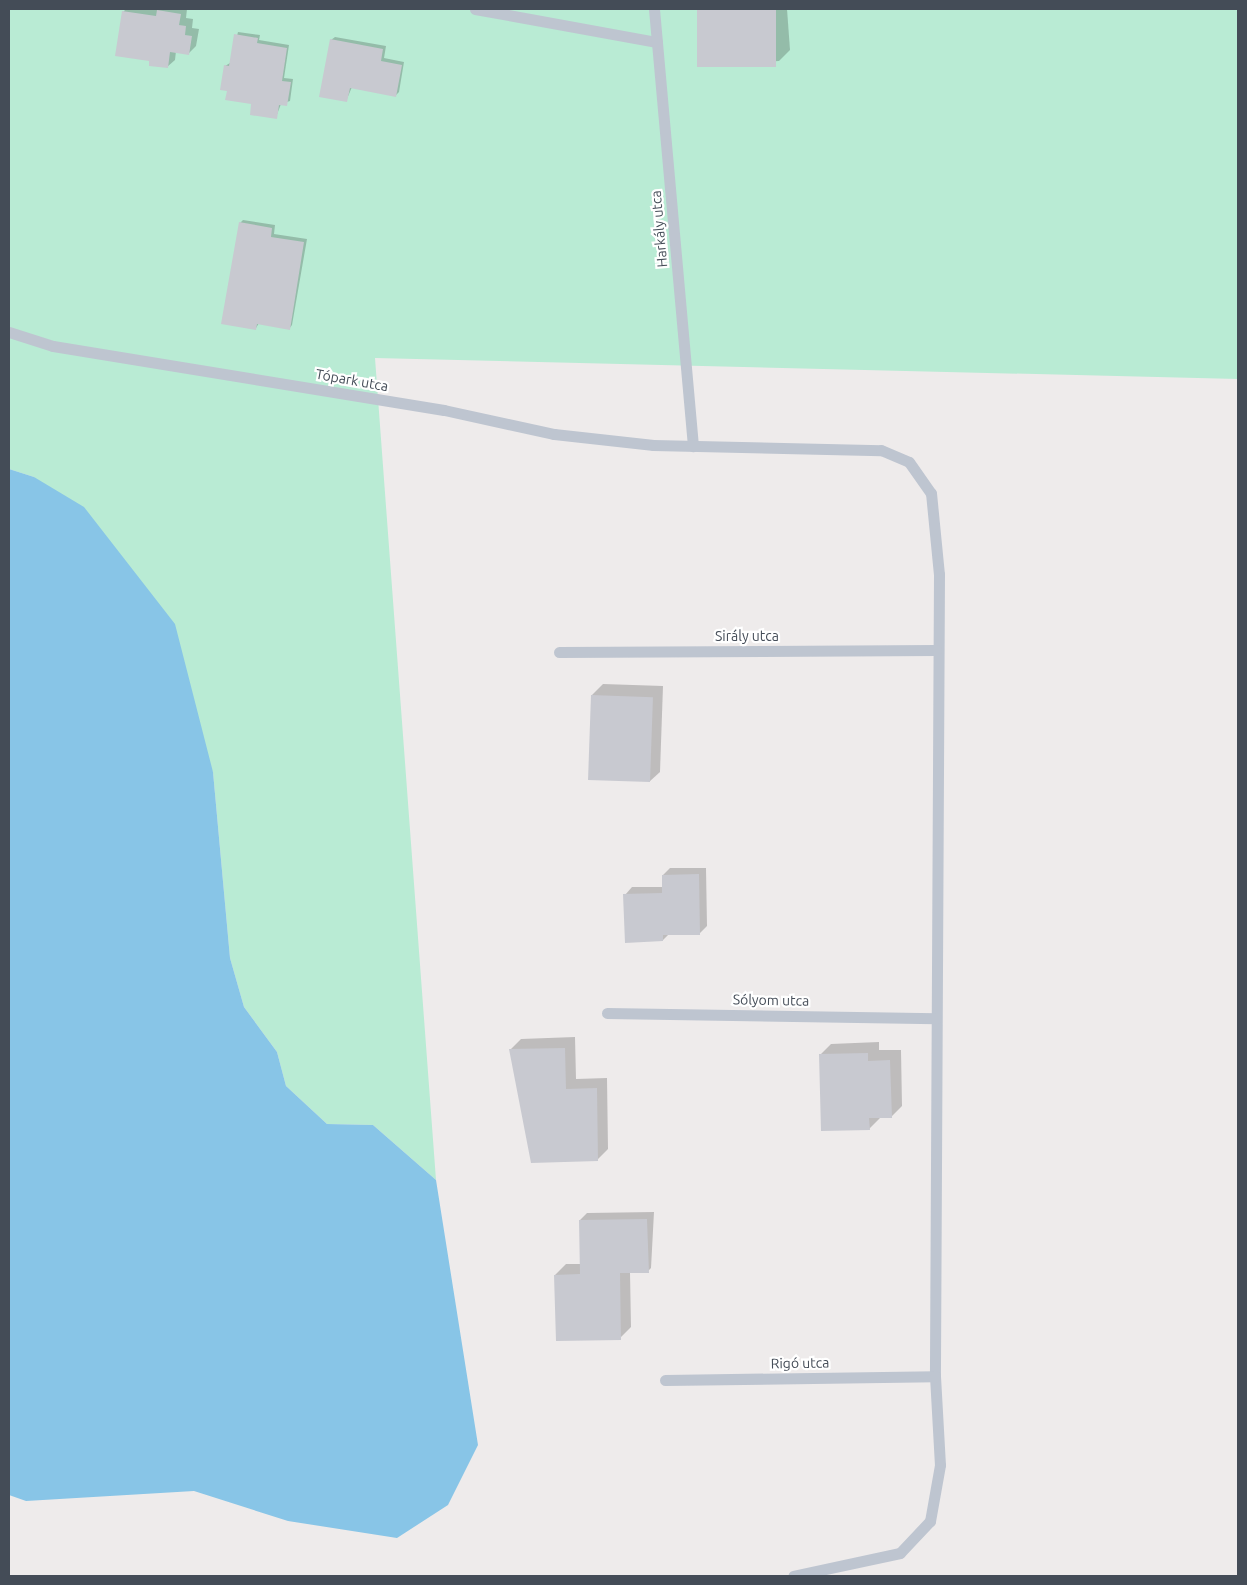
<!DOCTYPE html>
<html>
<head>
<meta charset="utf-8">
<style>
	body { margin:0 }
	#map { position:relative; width:1247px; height:1585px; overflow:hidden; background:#eeebeb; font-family:Ubuntu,sans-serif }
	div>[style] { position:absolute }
	.green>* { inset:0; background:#b9ebd4 }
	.water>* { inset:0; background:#88c5e7 }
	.shadow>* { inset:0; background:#0003 }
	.building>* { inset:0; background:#c8c9d0; transform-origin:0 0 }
	.lane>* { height:11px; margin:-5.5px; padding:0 5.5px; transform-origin:5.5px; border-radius:5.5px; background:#bec5d0 }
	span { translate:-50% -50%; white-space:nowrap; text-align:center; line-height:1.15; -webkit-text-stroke:4.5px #fff; paint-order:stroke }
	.street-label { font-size:14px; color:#444c57 }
	.frame { position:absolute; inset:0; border:10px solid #444c57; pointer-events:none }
</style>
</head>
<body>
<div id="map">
	<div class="green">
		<i style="clip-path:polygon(9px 9px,1238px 9px,1238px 379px,375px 358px,436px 1180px,373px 1125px,327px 1124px,286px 1086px,277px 1052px,244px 1007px,230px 958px,213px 772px,34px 477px,9px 469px)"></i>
	</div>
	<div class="water">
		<i style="clip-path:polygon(9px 469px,34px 477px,84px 507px,175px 624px,213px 772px,230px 958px,244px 1007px,277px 1052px,286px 1086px,327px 1124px,373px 1125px,436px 1180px,478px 1445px,448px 1505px,397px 1538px,288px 1521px,194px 1491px,26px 1501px,9px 1495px)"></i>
	</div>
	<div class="shadow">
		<i style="clip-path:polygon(126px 9px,187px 9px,186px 18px,193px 19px,192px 28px,199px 29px,196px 46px,189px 53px,176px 51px,175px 60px,167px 67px,150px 60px,123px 12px)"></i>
		<i style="clip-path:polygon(698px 9px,787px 9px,790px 50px,779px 61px,702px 66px)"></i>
		<i style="clip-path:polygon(238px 32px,260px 35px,259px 40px,289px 45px,284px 78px,293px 79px,290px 101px,281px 104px,276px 117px,228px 90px,225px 66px,230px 63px)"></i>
		<i style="clip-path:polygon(335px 37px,386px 46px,384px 58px,404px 62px,399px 92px,396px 95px,352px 87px,346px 101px,331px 40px)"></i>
		<i style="clip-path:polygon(243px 220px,275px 225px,274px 234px,307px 239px,292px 325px,289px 329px,259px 323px,256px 328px,240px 223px)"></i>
		<i style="clip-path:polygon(603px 684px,663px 686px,660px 772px,649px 782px,592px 695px)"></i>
		<i style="clip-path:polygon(670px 868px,706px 868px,707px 926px,700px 933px,669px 934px,663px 940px,625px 895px,632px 887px,663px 887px,663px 875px)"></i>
		<i style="clip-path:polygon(575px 1037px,576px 1079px,607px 1078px,608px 1149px,597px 1160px,510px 1050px,521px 1039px)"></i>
		<i style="clip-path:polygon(879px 1042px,879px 1050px,901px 1050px,902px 1106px,891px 1117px,880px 1118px,869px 1129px,820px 1055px,831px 1044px)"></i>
		<i style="clip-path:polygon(654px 1212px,651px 1268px,648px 1271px,630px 1272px,631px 1327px,620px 1338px,555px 1275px,566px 1264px,581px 1264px,580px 1220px,587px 1213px)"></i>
	</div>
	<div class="building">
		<i style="left:697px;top:9px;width:79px;height:58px"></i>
		<i style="clip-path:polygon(157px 10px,181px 14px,179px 25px,186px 26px,185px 35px,192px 36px,189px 55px,170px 52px,168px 68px,149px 66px,149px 61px,115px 56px,122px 11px,156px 16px)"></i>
		<i style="clip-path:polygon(234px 34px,258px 38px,257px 43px,287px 48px,282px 81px,291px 82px,287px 106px,279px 105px,277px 119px,250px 115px,251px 104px,225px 100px,227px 91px,220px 90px,224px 65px,229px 66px)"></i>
		<i style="clip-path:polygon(330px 39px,383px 49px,381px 61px,402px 65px,396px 97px,350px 88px,347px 102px,319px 97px)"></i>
		<i style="clip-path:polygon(239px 222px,272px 228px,271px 237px,304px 242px,290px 330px,257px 324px,256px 330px,221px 324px)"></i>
		<i style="left:591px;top:695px;width:62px;height:85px;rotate:2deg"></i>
		<i style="clip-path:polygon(699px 874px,700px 935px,663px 935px,663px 941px,625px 943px,623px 894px,662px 893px,662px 875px)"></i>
		<i style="clip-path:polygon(565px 1048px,566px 1089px,597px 1088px,598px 1161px,531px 1163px,509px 1049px)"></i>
		<i style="clip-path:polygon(868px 1053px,868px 1061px,890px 1060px,892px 1118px,869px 1118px,870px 1130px,821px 1131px,819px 1054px)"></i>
		<i style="clip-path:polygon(647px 1219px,649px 1273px,620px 1273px,621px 1340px,556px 1341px,554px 1275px,580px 1274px,579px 1220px)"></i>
	</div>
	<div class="lane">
		<i style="left:475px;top:9px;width:185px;rotate:10.3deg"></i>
		<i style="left:654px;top:9px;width:439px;rotate:84.9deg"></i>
		<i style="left:9px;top:332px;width:46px;rotate:17.7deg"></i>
		<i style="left:53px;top:346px;width:396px;rotate:9.3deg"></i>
		<i style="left:444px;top:410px;width:113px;rotate:12.3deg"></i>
		<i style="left:554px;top:434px;width:100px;rotate:6.3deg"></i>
		<i style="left:653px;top:445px;width:228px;rotate:1.3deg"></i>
		<i style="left:881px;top:450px;width:30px;rotate:23deg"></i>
		<i style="left:909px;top:462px;width:38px;rotate:55deg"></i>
		<i style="left:931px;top:493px;width:81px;rotate:84.4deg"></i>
		<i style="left:939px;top:574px;width:802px;rotate:90.29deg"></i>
		<i style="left:935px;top:1376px;width:89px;rotate:86.8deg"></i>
		<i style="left:940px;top:1465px;width:57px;rotate:100.1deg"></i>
		<i style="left:930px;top:1521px;width:44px;rotate:133.2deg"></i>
		<i style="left:900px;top:1553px;width:109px;rotate:167.9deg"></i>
		<i style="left:559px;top:652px;width:377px;rotate:-0.3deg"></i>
		<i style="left:607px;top:1013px;width:329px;rotate:0.9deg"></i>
		<i style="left:665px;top:1380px;width:270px;rotate:-0.8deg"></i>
	</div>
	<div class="street-label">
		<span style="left:659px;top:229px;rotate:-95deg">Harkály utca</span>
		<span style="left:352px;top:380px;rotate:10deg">Tópark utca</span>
		<span style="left:747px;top:636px">Sirály utca</span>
		<span style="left:771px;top:1000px;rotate:1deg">Sólyom utca</span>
		<span style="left:800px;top:1363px;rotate:-1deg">Rigó utca</span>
	</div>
	<div class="frame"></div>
</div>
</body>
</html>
